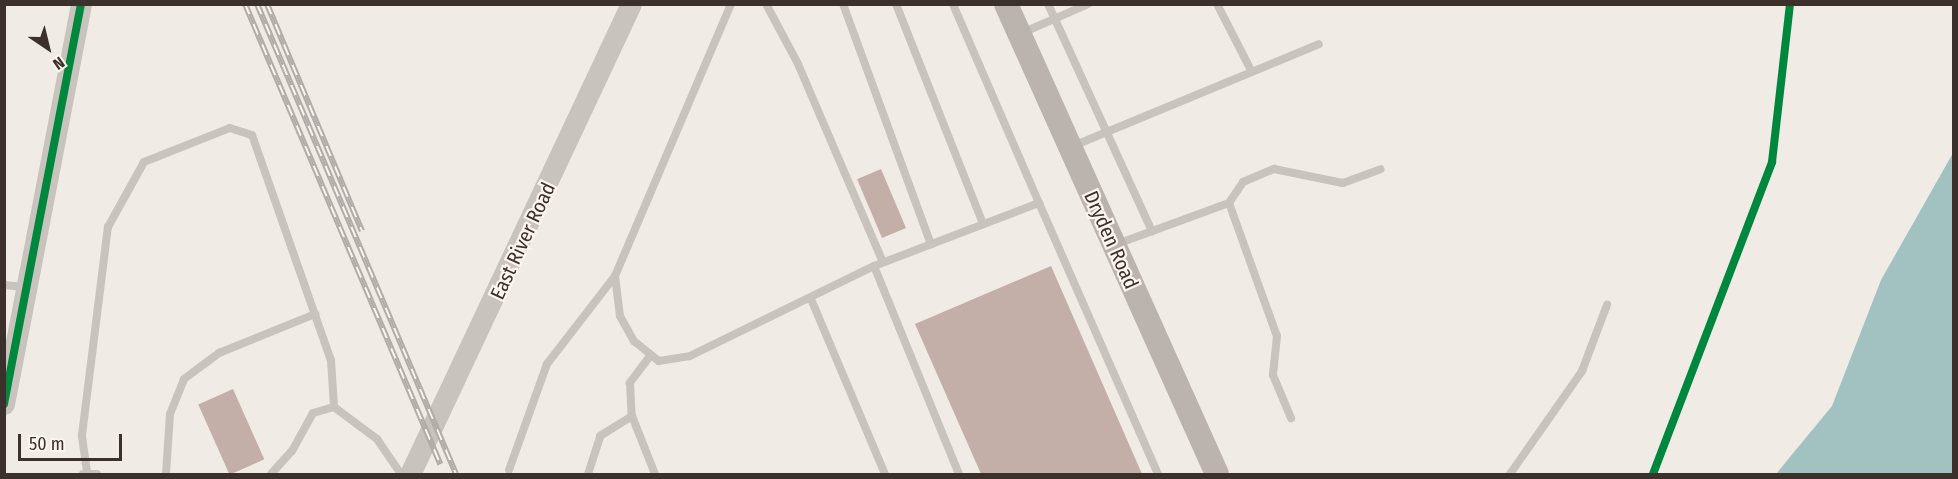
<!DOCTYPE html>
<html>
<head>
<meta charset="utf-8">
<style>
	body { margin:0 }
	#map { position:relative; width:1958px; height:479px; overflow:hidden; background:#f0ebe5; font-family:"Fira Sans Condensed",sans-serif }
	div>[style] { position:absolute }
	.water>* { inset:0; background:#a1c2c1 }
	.building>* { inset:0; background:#c3afa7; transform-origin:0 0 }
	.service>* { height:8px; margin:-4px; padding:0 4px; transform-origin:4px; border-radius:4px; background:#c9c3be }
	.tertiary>* { height:21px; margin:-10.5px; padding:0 10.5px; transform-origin:10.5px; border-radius:10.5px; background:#c9c3be }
	.secondary>* { height:24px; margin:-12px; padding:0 12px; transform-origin:12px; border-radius:12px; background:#bab3ae }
	.rail>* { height:6px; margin-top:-3px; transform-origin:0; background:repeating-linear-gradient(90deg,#fbf5ee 0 11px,#b1aca8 0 22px); box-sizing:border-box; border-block:2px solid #b1aca8 }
	.cycleway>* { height:8px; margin:-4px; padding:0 4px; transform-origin:4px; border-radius:4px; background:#00873e }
	span { translate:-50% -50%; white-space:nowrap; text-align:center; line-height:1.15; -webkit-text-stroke:4.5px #fbf5ee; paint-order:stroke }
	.street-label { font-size:20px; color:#3b302b }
	.frame { position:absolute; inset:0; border:6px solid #3b302b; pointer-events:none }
	.north { position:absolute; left:18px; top:18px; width:60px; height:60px; -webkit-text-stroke:4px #fbf5ee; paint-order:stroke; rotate:145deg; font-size:16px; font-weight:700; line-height:24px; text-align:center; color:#3b302b }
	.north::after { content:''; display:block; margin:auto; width:21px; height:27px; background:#3b302b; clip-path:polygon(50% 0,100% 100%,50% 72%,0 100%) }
	.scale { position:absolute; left:18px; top:434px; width:104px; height:27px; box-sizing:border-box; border:3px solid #3b302b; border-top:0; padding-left:8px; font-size:18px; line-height:21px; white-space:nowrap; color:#3b302b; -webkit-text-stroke:4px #fbf5ee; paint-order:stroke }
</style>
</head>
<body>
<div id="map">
	<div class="water">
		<i style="clip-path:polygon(1953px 153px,1953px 474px,1776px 474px,1832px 406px,1881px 280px)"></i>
	</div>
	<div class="building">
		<i style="left:881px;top:169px;width:64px;height:26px;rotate:67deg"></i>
		<i style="clip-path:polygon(1051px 266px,1142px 474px,981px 474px,915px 324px)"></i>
		<i style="left:233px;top:389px;width:77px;height:38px;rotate:66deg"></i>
	</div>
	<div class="service">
		<i style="left:731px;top:4px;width:296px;rotate:113.1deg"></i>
		<i style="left:615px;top:276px;width:40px;rotate:82.9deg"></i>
		<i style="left:620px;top:316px;width:29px;rotate:61deg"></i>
		<i style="left:634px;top:341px;width:32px;rotate:39deg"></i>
		<i style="left:659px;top:361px;width:31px;rotate:-9deg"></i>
		<i style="left:690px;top:356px;width:205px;rotate:-26.1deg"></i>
		<i style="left:874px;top:266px;width:177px;rotate:-20.9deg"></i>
		<i style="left:1039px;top:203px;width:217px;rotate:-113.4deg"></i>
		<i style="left:766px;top:4px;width:68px;rotate:61.9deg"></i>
		<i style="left:798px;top:64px;width:215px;rotate:66.8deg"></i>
		<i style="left:843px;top:4px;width:256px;rotate:69.9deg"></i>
		<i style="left:896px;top:4px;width:237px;rotate:68.4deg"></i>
		<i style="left:1048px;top:4px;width:250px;rotate:65.4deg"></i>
		<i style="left:1217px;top:4px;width:76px;rotate:62.8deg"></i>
		<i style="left:1022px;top:33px;width:72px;rotate:-23.7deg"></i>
		<i style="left:1073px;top:146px;width:266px;rotate:-22.5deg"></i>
		<i style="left:1039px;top:203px;width:296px;rotate:66.3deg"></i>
		<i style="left:1229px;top:203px;width:25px;rotate:-56deg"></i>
		<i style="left:1243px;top:182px;width:34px;rotate:-23deg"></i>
		<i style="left:1274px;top:169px;width:70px;rotate:11.5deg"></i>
		<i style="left:1343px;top:183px;width:40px;rotate:-20.2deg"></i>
		<i style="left:1117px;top:244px;width:119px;rotate:-20.1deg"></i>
		<i style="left:1229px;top:203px;width:141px;rotate:70.2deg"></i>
		<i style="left:1277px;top:336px;width:39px;rotate:96deg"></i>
		<i style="left:1273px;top:375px;width:47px;rotate:67.3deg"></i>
		<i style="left:874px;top:266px;width:225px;rotate:67.8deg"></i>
		<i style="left:4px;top:285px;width:22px;rotate:5deg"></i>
		<i style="left:811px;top:299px;width:190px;rotate:67.1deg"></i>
		<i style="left:650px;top:356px;width:34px;rotate:127deg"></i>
		<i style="left:630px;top:383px;width:33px;rotate:87deg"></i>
		<i style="left:632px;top:416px;width:62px;rotate:68.4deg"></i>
		<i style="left:509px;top:470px;width:113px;rotate:-70.3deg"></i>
		<i style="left:547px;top:364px;width:111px;rotate:-52.3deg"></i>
		<i style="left:87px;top:472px;width:37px;rotate:-98deg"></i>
		<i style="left:82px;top:435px;width:210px;rotate:-82.9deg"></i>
		<i style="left:108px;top:227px;width:74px;rotate:-61deg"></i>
		<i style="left:144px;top:162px;width:92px;rotate:-21.6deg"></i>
		<i style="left:230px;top:128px;width:23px;rotate:18deg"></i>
		<i style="left:252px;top:135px;width:238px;rotate:70.7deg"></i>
		<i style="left:331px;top:360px;width:47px;rotate:86.3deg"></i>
		<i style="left:83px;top:474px;width:14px"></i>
		<i style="left:166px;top:474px;width:60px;rotate:-86.2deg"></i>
		<i style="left:170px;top:414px;width:38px;rotate:-68deg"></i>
		<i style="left:184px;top:379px;width:44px;rotate:-36.6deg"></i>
		<i style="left:219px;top:353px;width:104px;rotate:-22.1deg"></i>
		<i style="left:271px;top:474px;width:31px;rotate:-48deg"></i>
		<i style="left:292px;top:451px;width:43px;rotate:-61.1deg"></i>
		<i style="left:313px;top:413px;width:22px;rotate:-16deg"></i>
		<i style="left:334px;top:407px;width:54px;rotate:36.7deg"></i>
		<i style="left:377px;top:439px;width:42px;rotate:55.6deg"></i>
		<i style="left:588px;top:474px;width:40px;rotate:-72deg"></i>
		<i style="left:600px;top:436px;width:38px;rotate:-32deg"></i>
		<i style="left:1510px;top:474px;width:126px;rotate:-55deg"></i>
		<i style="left:1582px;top:371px;width:71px;rotate:-69.3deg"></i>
	</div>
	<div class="tertiary">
		<i style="left:4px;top:404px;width:407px;rotate:-79.1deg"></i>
		<i style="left:410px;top:474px;width:519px;rotate:-64.82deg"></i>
	</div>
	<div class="secondary">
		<i style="left:1006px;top:4px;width:515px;rotate:65.82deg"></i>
	</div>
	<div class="rail">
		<i style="left:245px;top:4px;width:500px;rotate:67deg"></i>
		<i style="left:257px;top:4px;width:510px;rotate:67.05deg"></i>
		<i style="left:267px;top:4px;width:246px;rotate:67.3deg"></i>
	</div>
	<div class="cycleway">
		<i style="left:4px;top:404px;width:407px;rotate:-79.1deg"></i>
		<i style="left:1653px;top:474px;width:334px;rotate:-69.1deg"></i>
		<i style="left:1772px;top:162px;width:159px;rotate:-83.5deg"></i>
	</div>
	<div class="street-label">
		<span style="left:1111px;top:240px;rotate:66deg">Dryden Road</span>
		<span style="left:523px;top:241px;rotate:-65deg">East River Road</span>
	</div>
	<div class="frame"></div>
	<div class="north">N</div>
	<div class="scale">50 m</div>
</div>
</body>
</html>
